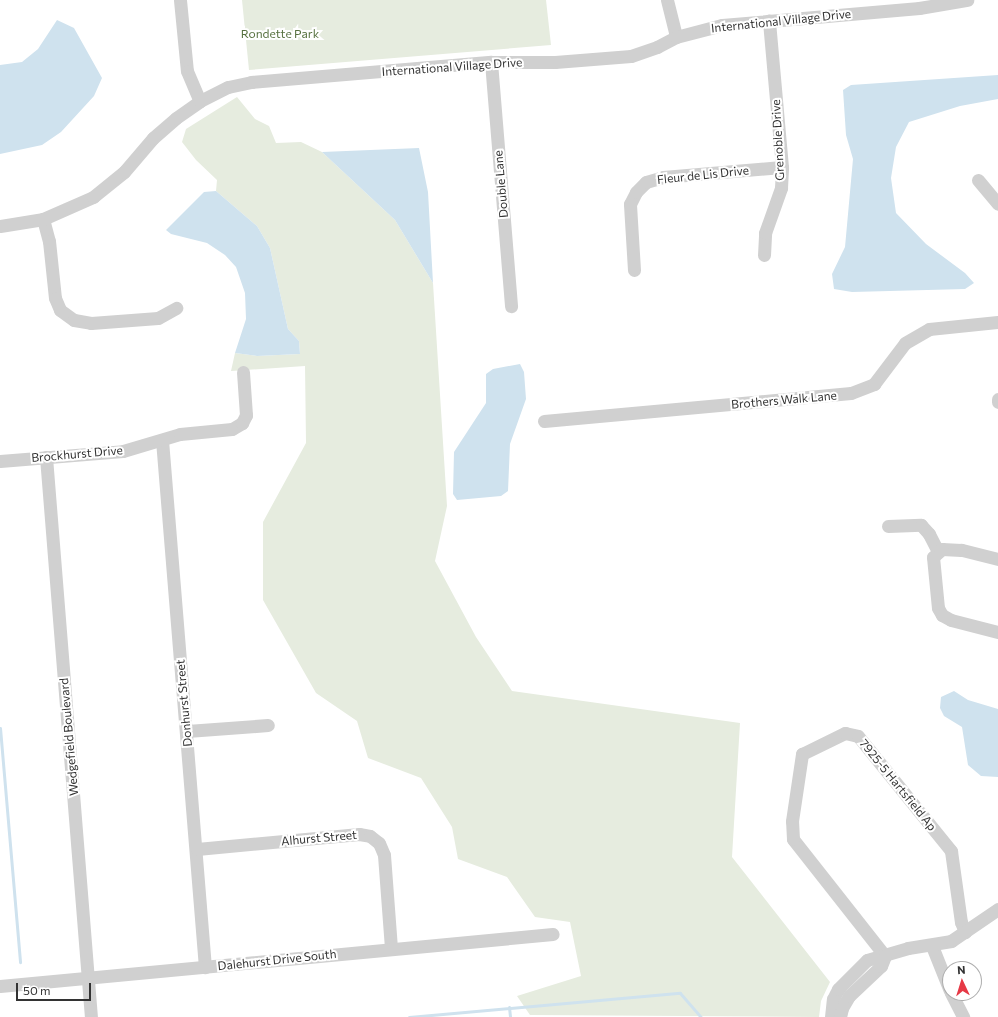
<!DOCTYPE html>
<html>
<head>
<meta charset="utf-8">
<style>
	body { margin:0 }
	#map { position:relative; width:998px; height:1017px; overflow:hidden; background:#fff; font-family:Commissioner,sans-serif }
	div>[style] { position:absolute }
	.green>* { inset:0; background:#e6ecdf }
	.water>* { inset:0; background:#cfe2ee }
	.stream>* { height:3px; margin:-1.5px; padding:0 1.5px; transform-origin:1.5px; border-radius:1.5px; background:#cfe2ee }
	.minor>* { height:13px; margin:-6.5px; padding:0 6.5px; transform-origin:6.5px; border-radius:6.5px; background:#d0d0d0 }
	span { translate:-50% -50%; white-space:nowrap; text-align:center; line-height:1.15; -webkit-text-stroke:4px #fff; paint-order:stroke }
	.street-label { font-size:12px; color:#333 }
	.park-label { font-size:12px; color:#56703f }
	.north { position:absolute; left:942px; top:961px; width:40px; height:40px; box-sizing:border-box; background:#fff; border:1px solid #adadad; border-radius:50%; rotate:356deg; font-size:11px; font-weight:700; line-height:16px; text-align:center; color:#333 }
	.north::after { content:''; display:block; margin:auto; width:14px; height:18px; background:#e63946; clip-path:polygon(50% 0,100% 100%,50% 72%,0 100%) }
	.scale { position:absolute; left:16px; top:983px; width:75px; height:18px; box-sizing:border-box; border:2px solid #333; border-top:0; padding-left:5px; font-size:12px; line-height:14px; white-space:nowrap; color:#333; -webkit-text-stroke:3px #fff; paint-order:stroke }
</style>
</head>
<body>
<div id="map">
	<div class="green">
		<i style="clip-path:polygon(242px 0,546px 0,551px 45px,249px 70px)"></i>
		<i style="clip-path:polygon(237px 97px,255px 119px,269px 126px,276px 143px,301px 142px,322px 152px,395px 220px,433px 283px,447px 506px,435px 561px,476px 637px,512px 691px,740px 723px,732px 857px,830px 982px,821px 1001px,819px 1017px,530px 1015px,517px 996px,581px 976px,570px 922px,535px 917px,507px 877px,458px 859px,452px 827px,421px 778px,368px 758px,357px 721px,316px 693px,263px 600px,263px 522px,306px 443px,305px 366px,231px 371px,235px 353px,257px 356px,300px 354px,299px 341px,288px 329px,270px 248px,257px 226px,216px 191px,217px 180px,196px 160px,182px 142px,186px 129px)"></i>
	</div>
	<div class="water">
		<i style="clip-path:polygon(57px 20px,74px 28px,102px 78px,94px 96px,61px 132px,42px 145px,0 154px,0 65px,22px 62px,38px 49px)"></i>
		<i style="clip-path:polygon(998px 75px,998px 99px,960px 106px,909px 122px,896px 147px,891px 178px,896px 213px,926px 244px,965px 273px,974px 283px,965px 289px,852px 292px,834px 289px,832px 274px,845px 247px,853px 159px,846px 135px,843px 90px,851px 85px)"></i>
		<i style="clip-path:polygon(419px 148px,428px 192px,433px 283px,395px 220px,322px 152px)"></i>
		<i style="clip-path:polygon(216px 191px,257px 226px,270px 248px,288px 329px,299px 341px,300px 354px,257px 356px,235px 353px,246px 319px,245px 293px,236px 267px,225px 255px,207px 243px,171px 234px,166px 230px,204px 192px)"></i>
		<i style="clip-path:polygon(520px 364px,524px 372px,526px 399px,510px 444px,508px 491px,501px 496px,457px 500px,453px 494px,454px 452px,486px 403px,486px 374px,493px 369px)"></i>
		<i style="clip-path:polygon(954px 691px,968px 700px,998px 709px,998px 777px,981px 776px,968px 765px,962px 727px,944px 716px,940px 708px,941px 697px)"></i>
	</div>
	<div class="stream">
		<i style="left:0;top:728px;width:235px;rotate:85.1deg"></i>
		<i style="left:509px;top:1007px;width:10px;rotate:84deg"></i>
		<i style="left:409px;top:1017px;width:272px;rotate:-5.1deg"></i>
		<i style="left:680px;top:993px;width:32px;rotate:49deg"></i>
	</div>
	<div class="minor">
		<i style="left:180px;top:0;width:71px;rotate:84.4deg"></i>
		<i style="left:187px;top:71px;width:33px;rotate:67deg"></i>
		<i style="left:667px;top:0;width:38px;rotate:76deg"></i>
		<i style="left:491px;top:62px;width:245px;rotate:85.3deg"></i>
		<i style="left:978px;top:180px;width:31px;rotate:50deg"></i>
		<i style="left:43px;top:219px;width:23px;rotate:75deg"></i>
		<i style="left:49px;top:241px;width:57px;rotate:84deg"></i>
		<i style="left:55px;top:298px;width:13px;rotate:67deg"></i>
		<i style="left:60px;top:310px;width:17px;rotate:36deg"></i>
		<i style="left:74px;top:320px;width:17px;rotate:10deg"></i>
		<i style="left:91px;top:323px;width:67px;rotate:-4.3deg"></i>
		<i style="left:158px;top:318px;width:21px;rotate:-29deg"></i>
		<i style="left:0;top:226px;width:44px;rotate:-9.2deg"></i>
		<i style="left:43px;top:219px;width:55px;rotate:-23.7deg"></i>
		<i style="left:93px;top:197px;width:40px;rotate:-39deg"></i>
		<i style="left:124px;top:172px;width:45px;rotate:-49.5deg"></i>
		<i style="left:153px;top:138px;width:30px;rotate:-41deg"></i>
		<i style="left:176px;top:118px;width:29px;rotate:-35deg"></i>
		<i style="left:200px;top:101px;width:31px;rotate:-27deg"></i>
		<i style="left:228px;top:87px;width:24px;rotate:-12deg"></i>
		<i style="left:251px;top:82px;width:241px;rotate:-4.8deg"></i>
		<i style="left:491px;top:62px;width:64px"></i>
		<i style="left:555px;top:62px;width:76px;rotate:-4.5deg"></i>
		<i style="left:631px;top:56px;width:28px;rotate:-19deg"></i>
		<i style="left:657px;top:47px;width:21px;rotate:-28deg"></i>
		<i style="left:676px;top:37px;width:48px;rotate:-14.6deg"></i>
		<i style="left:722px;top:25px;width:198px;rotate:-4.9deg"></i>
		<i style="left:919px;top:8px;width:49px;rotate:-9.5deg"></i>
		<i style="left:764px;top:255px;width:22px;rotate:-87deg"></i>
		<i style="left:765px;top:233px;width:48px;rotate:-70.4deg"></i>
		<i style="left:781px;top:188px;width:21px;rotate:-87deg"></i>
		<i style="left:782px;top:167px;width:147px;rotate:-95.1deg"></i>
		<i style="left:634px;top:270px;width:66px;rotate:-93.5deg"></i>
		<i style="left:630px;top:204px;width:13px;rotate:-63deg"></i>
		<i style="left:636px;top:192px;width:14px;rotate:-45deg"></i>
		<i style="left:646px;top:182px;width:18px;rotate:-16deg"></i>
		<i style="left:663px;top:177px;width:119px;rotate:-4.8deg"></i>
		<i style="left:998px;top:399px;width:3px;rotate:90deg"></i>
		<i style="left:544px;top:421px;width:308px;rotate:-5.2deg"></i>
		<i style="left:851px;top:393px;width:25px;rotate:-21deg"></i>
		<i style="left:874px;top:384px;width:51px;rotate:-52.9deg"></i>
		<i style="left:905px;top:343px;width:28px;rotate:-30deg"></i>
		<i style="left:929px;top:329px;width:69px;rotate:-5.8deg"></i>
		<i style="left:162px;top:440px;width:529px;rotate:85.34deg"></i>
		<i style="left:46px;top:457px;width:562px;rotate:85.41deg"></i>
		<i style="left:0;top:461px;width:123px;rotate:-4.6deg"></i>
		<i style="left:123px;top:451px;width:59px;rotate:-16.6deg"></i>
		<i style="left:180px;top:434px;width:52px;rotate:-5.5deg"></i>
		<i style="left:232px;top:429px;width:12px;rotate:-31deg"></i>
		<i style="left:242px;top:423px;width:9px;rotate:-63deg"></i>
		<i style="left:246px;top:415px;width:43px;rotate:-94deg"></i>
		<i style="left:888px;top:526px;width:33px;rotate:-2deg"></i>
		<i style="left:921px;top:525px;width:12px;rotate:48deg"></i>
		<i style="left:929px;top:534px;width:20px;rotate:63deg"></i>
		<i style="left:998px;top:559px;width:38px;rotate:-166deg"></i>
		<i style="left:961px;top:550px;width:19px;rotate:-177deg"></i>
		<i style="left:942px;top:549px;width:12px;rotate:138deg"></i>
		<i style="left:933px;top:557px;width:51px;rotate:84.4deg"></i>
		<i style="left:938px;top:608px;width:8px;rotate:60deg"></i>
		<i style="left:942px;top:615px;width:10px;rotate:29deg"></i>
		<i style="left:951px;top:620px;width:49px;rotate:14.3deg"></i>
		<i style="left:187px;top:731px;width:81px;rotate:-4.2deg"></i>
		<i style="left:197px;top:849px;width:163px;rotate:-5.3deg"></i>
		<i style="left:359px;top:834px;width:11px;rotate:10deg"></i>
		<i style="left:370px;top:836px;width:11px;rotate:38deg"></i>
		<i style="left:379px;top:843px;width:13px;rotate:67deg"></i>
		<i style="left:384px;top:855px;width:94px;rotate:85.7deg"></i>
		<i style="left:932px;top:946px;width:48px;rotate:68.2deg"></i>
		<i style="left:885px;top:956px;width:149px;rotate:-128.2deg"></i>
		<i style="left:793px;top:839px;width:18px;rotate:-93deg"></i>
		<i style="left:792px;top:821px;width:68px;rotate:-81.5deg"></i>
		<i style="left:802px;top:754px;width:48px;rotate:-26deg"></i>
		<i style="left:845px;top:733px;width:13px;rotate:13deg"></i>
		<i style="left:858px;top:736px;width:148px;rotate:51deg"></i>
		<i style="left:951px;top:851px;width:72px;rotate:82deg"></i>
		<i style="left:961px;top:922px;width:11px;rotate:68deg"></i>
		<i style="left:0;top:986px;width:555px;rotate:-5.37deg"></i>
		<i style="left:951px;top:993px;width:27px;rotate:63deg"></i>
		<i style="left:831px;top:1017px;width:18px;rotate:-84deg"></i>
		<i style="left:833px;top:999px;width:11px;rotate:-63deg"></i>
		<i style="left:838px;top:989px;width:41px;rotate:-45deg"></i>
		<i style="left:867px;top:960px;width:43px;rotate:-16.3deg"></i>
		<i style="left:908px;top:948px;width:44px;rotate:-9.2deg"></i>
		<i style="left:951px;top:941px;width:57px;rotate:-34.2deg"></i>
		<i style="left:840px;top:1017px;width:9px;rotate:-77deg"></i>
		<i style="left:842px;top:1008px;width:14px;rotate:-60deg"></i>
		<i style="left:849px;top:996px;width:44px;rotate:-43.2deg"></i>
		<i style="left:881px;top:966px;width:11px;rotate:-68deg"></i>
	</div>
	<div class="street-label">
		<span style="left:781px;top:21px;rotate:-6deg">International Village Drive</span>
		<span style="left:452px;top:67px;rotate:-4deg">International Village Drive</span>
		<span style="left:778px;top:140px;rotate:-93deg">Grenoble Drive</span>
		<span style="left:703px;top:175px;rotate:-6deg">Fleur de Lis Drive</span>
		<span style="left:501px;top:184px;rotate:-95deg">Double Lane</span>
		<span style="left:784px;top:400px;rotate:-5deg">Brothers Walk Lane</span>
		<span style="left:77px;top:454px;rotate:-5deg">Brockhurst Drive</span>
		<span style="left:184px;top:703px;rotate:-95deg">Donhurst Street</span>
		<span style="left:69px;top:737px;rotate:-95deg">Wedgefield Boulevard</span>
		<span style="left:898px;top:785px;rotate:51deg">7925-5 Hartsfield Ap</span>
		<span style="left:319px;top:838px;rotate:-5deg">Alhurst Street</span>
		<span style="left:277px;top:960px;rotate:-6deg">Dalehurst Drive South</span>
	</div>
	<div class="park-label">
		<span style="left:280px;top:34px">Rondette Park</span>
	</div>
	<div class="north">N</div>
	<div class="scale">50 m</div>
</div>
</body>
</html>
